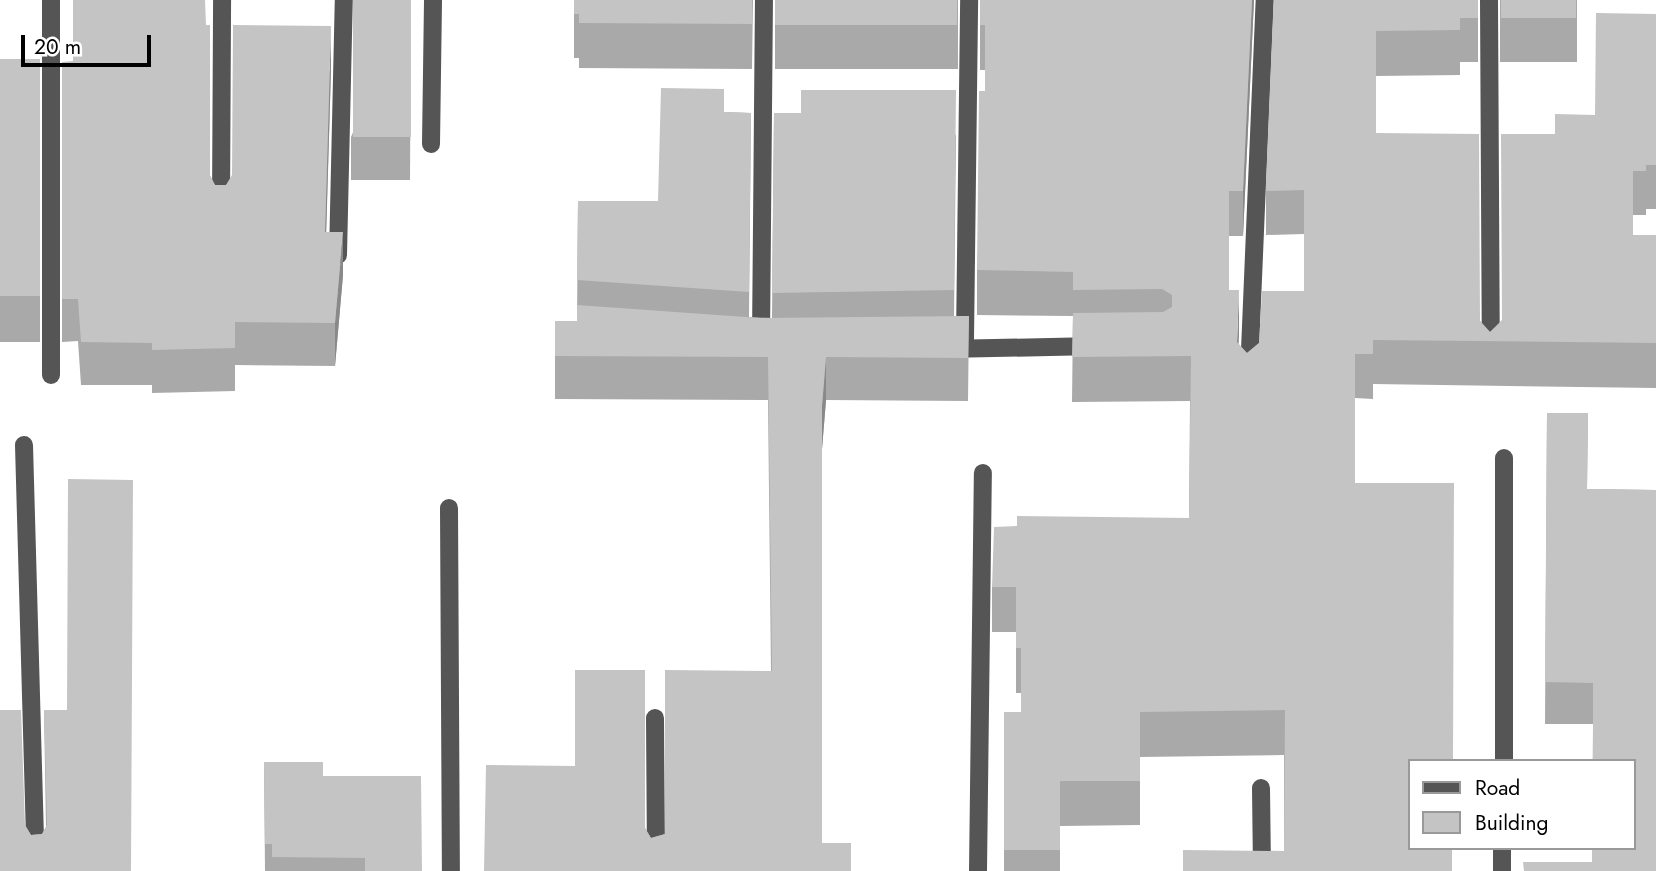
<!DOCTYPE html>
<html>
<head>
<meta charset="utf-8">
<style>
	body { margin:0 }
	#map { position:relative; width:1656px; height:871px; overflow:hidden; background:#fff; font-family:Jost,sans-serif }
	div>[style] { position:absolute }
	.minor>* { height:18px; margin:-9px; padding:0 9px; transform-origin:9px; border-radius:9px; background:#555 }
	.wall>* { inset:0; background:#a9a9a9; transform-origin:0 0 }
	.shaded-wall>* { inset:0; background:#898989 }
	.building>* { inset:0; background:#c4c4c4; transform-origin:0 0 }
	span { translate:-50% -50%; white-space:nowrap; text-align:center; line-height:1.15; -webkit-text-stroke:7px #fff; paint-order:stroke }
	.legend { position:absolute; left:1408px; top:759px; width:228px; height:91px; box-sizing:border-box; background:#fff; border:2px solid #999; margin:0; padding:9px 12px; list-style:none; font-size:21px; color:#000 }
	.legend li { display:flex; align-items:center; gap:14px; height:35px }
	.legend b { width:35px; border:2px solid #999 }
	.scale { position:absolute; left:21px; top:35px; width:130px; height:32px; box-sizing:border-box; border:4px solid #000; border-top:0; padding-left:9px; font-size:21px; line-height:24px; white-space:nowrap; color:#000; -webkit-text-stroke:5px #fff; paint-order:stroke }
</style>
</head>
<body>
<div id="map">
	<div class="minor">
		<i style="left:1489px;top:0;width:353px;rotate:89.7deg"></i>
		<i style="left:431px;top:144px;width:144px;rotate:-89.2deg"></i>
		<i style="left:221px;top:207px;width:207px;rotate:-89.7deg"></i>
		<i style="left:338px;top:255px;width:255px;rotate:-88.7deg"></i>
		<i style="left:761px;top:339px;width:339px;rotate:-89.5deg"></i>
		<i style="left:965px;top:339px;width:339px;rotate:-89.3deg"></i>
		<i style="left:945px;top:349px;width:151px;rotate:-1.1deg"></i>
		<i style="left:1249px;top:374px;width:374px;rotate:-87.6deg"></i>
		<i style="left:51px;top:375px;width:375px;rotate:-90deg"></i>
		<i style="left:24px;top:445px;width:426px;rotate:88.4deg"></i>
		<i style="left:1504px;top:458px;width:303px;rotate:90deg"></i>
		<i style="left:449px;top:508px;width:363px;rotate:89.7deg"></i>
		<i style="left:655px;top:718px;width:153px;rotate:89.6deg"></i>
		<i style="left:1261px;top:788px;width:83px;rotate:89.3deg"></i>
		<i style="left:978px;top:871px;width:398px;rotate:-89.3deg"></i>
		<i style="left:1502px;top:871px;width:23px;rotate:-90deg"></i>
	</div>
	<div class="wall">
		<i style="clip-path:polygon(411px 0,410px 180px,351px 180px,351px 137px)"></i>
		<i style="clip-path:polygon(574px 0,753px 0,752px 69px,579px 68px,579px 58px,574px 58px)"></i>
		<i style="left:775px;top:0;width:183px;height:69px"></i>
		<i style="clip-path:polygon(980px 0,1254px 0,1243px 236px,1229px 236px,1229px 290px,1238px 344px,1247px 353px,1259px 343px,1304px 291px,1304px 234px,1266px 235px,1266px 191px,1274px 0,1478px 0,1478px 62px,1460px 62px,1460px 75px,1376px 76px,1376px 133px,1480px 321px,1490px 332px,1502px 321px,1555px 134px,1595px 115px,1656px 14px,1656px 209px,1646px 209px,1646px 215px,1633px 215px,1633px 235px,1656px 235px,1656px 388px,1373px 384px,1373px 399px,1355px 398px,1284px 851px,1284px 755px,1140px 757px,1140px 825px,1060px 826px,1060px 871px,1004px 871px,1004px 712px,1021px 712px,1021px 693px,1016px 693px,1016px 632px,992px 632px,992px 587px,1017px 526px,1189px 518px,1190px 401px,1072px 402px,1073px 316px,977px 315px,977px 270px,985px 91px,985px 70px,980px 70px)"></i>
		<i style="left:1500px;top:0;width:77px;height:62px"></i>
		<i style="left:40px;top:59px;width:283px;height:40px;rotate:90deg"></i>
		<i style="clip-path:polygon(62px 62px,210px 176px,215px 185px,226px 185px,331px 69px,326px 232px,343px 275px,335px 366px,235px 365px,235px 391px,152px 393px,152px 385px,81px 385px,78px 341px,62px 342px)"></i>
		<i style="clip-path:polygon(724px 112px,751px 113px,749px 317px,772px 318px,774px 113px,956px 135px,954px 316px,969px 316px,968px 401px,826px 400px,822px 449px,822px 843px,484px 871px,645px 828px,651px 838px,665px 834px,771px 671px,768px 400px,555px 399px,555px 321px,577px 321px,578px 201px,658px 201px)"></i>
		<i style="clip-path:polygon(1547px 413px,1588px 413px,1587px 489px,1656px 490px,1592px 862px,1593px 724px,1545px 724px)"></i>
		<i style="clip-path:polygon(44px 710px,131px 871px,0 871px,25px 825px,31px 835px,42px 834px,46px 827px)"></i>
		<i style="clip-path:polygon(264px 762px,323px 776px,422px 871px,265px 871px)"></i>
	</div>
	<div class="shaded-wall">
		<i style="clip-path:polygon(1252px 0,1254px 0,1243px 236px,1243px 191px)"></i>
		<i style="clip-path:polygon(331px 26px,331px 69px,325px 275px,325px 232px)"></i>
		<i style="clip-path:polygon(343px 232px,343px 275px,335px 366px,335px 323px)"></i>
		<i style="clip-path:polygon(1239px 290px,1239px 335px,1237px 386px,1237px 342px)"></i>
		<i style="clip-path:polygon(826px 357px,826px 400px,822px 449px,822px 406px)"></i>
	</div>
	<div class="building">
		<i style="clip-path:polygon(73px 0,205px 0,206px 25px,210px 25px,210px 175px,215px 185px,226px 185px,232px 175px,233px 25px,331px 26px,325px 232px,343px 232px,335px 323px,235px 322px,235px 348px,152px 350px,152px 343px,81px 342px,78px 299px,62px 299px,62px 62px,73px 61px)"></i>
		<i style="left:353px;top:0;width:58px;height:137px"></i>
		<i style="clip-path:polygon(574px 0,752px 0,752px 24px,579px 23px,579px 14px,574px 14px)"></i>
		<i style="left:775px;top:0;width:182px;height:25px"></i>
		<i style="clip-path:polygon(980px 0,1252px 0,1243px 191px,1229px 191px,1229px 290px,1239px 290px,1237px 342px,1247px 353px,1259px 343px,1262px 291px,1304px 291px,1304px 190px,1266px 191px,1274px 0,1478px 0,1478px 18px,1460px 18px,1460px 30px,1376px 31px,1376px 133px,1479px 134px,1480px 321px,1490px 332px,1502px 320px,1501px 134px,1555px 134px,1555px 114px,1595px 115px,1596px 13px,1656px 14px,1656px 165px,1646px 165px,1646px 171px,1633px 171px,1633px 235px,1656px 235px,1656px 343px,1373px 340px,1373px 354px,1355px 354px,1355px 483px,1454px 483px,1453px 761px,1409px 761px,1409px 848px,1452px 848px,1452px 871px,1183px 871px,1183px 850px,1284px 851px,1285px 710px,1140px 712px,1140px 781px,1060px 781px,1060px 850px,1004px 850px,1004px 712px,1021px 712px,1021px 648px,1016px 648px,1016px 587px,992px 587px,994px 527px,1017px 526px,1017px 516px,1189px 518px,1191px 356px,1072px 357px,1073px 313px,1163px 312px,1172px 307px,1172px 295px,1162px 289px,1073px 290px,1073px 272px,977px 270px,979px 91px,985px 91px,985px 25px,980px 25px)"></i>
		<i style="left:1501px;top:0;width:75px;height:18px"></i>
		<i style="left:40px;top:59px;width:237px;height:40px;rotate:90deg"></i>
		<i style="clip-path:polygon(661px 88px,724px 89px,724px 112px,751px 113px,749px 292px,577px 280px,578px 201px,658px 201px)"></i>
		<i style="clip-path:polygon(801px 90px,956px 90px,954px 290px,772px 293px,774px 113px,801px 113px)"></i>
		<i style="clip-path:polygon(577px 305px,760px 318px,969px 316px,968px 358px,826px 357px,822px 406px,822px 843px,851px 843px,851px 871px,484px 871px,486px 765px,575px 766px,575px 670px,645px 670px,645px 828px,651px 838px,665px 834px,665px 670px,772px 671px,768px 357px,555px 356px,555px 321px,577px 321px)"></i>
		<i style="clip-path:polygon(1547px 413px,1588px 413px,1587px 489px,1656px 490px,1656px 871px,1524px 871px,1523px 862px,1592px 862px,1592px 848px,1633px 848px,1633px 761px,1593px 761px,1593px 683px,1545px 682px)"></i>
		<i style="clip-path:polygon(68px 479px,133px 480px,131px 871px,0 871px,0 710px,21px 710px,25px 825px,31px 835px,42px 834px,47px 825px,44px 710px,67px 710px)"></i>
		<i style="clip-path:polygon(264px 762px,323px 762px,323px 776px,421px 776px,422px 871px,365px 871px,365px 858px,272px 857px,272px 844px,265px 844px)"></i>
	</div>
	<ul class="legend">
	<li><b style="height:9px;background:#555"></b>Road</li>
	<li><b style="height:19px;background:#c4c4c4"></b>Building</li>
	</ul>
	<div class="scale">20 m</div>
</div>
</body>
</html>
